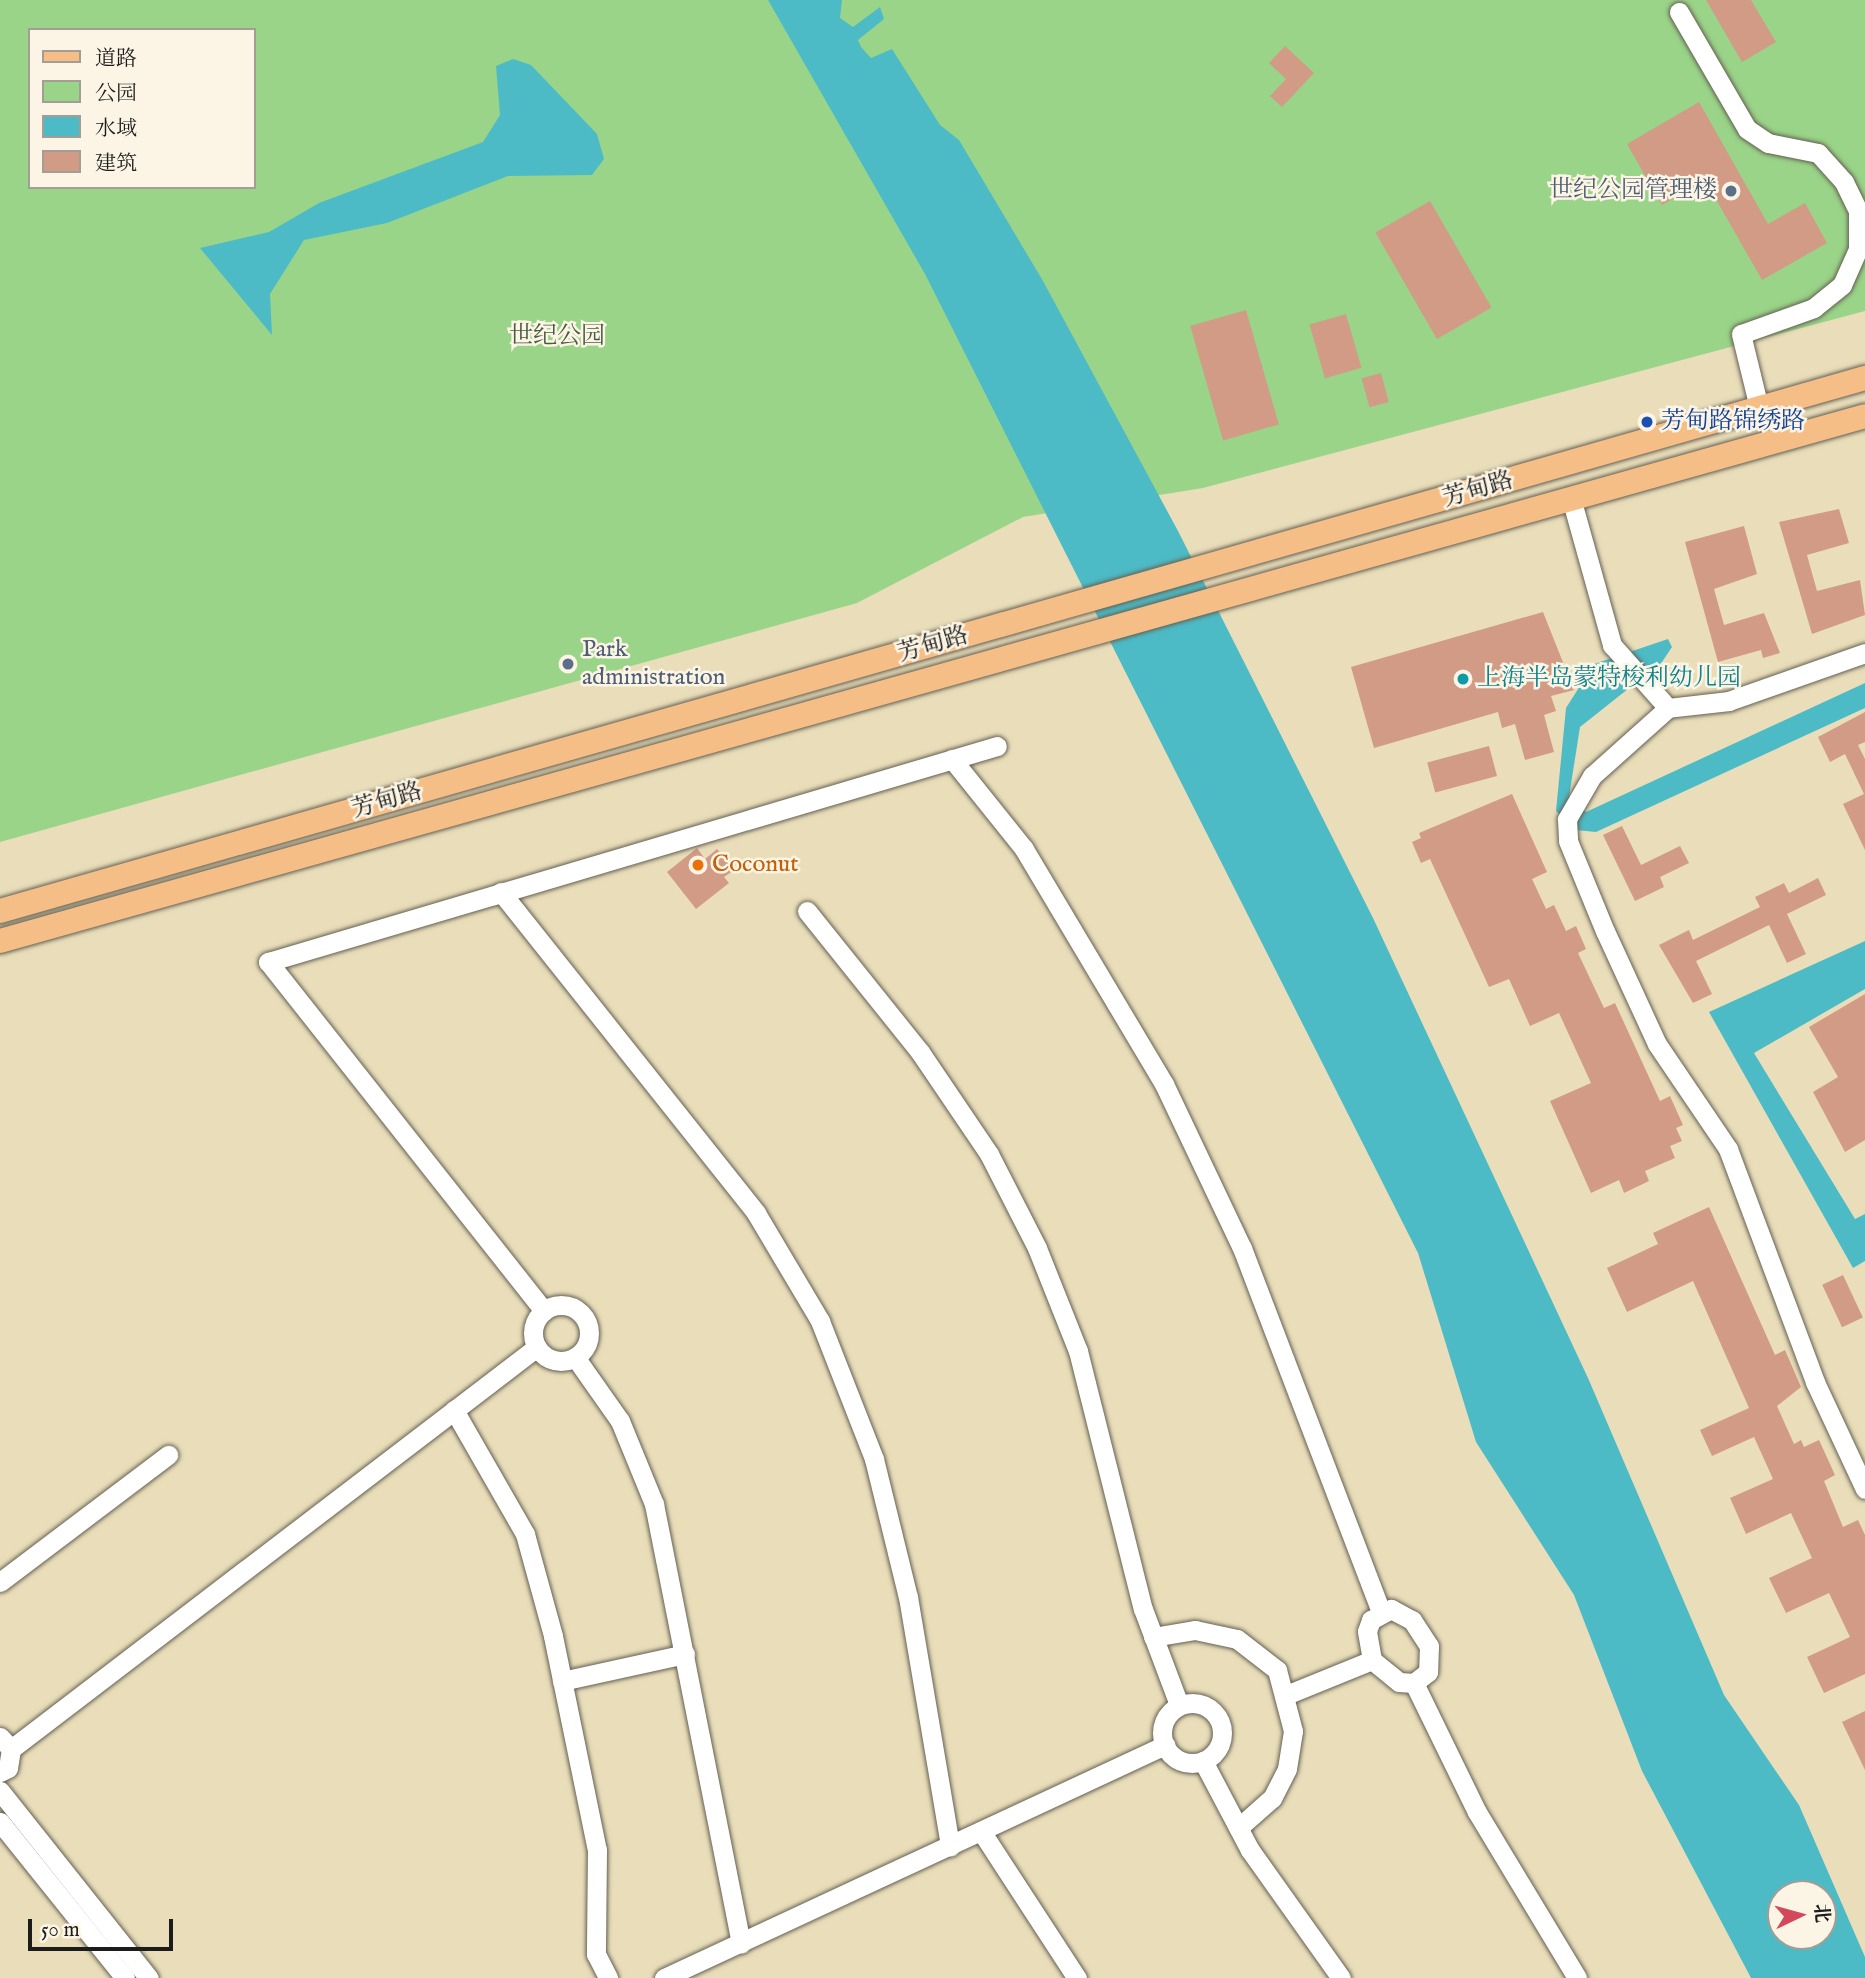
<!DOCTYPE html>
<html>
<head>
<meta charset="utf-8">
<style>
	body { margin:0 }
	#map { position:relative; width:1865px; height:1978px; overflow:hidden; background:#eadeba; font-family:"IM FELL English","Noto Serif SC",serif }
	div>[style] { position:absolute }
	.green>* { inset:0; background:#9ad488 }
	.water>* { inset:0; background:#4dbbc6 }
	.building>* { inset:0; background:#d19b85; transform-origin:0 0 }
	.roads { filter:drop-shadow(0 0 2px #646053) drop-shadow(0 0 2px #646053) }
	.minor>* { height:19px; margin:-9.5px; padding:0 9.5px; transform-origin:9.5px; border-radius:9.5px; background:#fff }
	.minor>.ring { margin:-9.5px; padding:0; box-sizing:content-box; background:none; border:19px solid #fff; border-radius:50% }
	.major>* { height:24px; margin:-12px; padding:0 12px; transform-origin:12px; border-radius:12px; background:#f6be87 }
	.dots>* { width:19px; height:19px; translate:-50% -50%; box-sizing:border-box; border:4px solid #fcf5e5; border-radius:50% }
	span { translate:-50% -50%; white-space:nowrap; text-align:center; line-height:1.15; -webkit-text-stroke:5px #fcf5e5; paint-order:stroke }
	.service-label { font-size:24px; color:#4e5e75 }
	.right { translate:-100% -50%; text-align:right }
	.left { translate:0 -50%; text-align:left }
	.park-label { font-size:24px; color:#485c42 }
	.transit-label { font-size:24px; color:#164399 }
	.street-label { font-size:24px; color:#1c1c1c }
	.culture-label { font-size:24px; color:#0d838f }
	.food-label { font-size:24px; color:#c56008 }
	.legend { position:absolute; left:28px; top:28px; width:228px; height:161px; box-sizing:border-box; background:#fcf5e5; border:2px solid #a29e95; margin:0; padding:9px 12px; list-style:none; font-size:21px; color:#1c1c1c }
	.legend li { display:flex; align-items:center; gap:14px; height:35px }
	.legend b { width:35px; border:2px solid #a29e95 }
	.north { position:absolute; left:1767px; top:1880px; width:70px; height:70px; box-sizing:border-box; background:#fcf5e5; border:2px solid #a29e95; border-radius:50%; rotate:85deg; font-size:19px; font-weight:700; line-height:28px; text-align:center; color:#1c1c1c }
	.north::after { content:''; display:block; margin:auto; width:24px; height:32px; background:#d1495b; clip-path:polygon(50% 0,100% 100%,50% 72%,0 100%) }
	.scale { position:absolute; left:28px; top:1919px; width:145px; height:32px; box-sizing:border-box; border:4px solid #1c1c1c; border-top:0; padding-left:9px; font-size:21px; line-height:24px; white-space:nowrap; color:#1c1c1c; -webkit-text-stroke:5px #fcf5e5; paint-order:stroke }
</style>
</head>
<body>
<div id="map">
	<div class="green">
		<i style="clip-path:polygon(evenodd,0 0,1865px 0,1865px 311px,1203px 488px,1023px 517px,857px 603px,0 842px,0 0,30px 30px,254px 30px,254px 187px,30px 187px,30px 30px)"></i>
	</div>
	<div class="water">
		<i style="clip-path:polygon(evenodd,768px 0,842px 0,840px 18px,853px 27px,880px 7px,884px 19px,858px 40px,861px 47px,871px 58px,892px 49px,940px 125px,959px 140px,1043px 281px,1178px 531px,1373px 918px,1588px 1378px,1724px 1695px,1799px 1805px,1865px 1957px,1865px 1978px,1751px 1978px,1642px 1771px,1574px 1595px,1476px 1442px,1418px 1253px,925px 274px,768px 0,1781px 1894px,1823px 1894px,1823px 1936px,1781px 1936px,1781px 1894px)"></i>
		<i style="clip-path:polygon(513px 59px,531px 65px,597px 134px,604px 159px,592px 175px,508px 176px,387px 223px,304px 240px,270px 294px,272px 335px,200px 248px,269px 232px,319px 203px,483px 142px,500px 115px,496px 66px)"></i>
		<i style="clip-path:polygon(1668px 639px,1672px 647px,1662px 662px,1580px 727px,1569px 797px,1586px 812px,1865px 683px,1865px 708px,1596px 832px,1576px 830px,1556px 811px,1566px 708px,1594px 664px)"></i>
		<i style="clip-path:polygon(1865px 941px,1865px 989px,1754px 1053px,1855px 1219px,1865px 1214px,1865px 1261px,1853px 1268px,1709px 1012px)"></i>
	</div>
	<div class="building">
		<i style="clip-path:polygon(1706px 0,1751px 0,1776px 42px,1742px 62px)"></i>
		<i style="clip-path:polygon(1285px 46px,1314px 73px,1282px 107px,1270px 96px,1286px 79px,1269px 63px)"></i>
		<i style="clip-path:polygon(1699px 102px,1768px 224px,1805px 203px,1827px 243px,1762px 280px,1705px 180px,1662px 205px,1627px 144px)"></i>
		<i style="left:1430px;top:201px;width:123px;height:63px;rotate:60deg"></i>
		<i style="left:1246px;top:310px;width:119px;height:58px;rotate:74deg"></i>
		<i style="left:1346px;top:314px;width:56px;height:38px;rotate:74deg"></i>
		<i style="left:1381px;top:373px;width:30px;height:20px;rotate:75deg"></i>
		<i style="clip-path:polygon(1839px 509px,1849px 543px,1807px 555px,1817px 591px,1860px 580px,1865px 615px,1812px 634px,1779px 522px)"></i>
		<i style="clip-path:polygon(1744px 526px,1757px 574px,1714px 589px,1724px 625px,1764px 613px,1780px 653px,1763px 658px,1761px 650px,1718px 662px,1685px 542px)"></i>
		<i style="clip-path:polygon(1543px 612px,1574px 690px,1551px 696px,1556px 711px,1544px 715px,1554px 752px,1525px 760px,1515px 724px,1502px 728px,1498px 712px,1374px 748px,1351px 667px)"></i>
		<i style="clip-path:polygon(1865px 712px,1865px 742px,1858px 745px,1865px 759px,1865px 850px,1843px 804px,1864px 794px,1845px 754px,1830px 762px,1818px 737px)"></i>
		<i style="left:1489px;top:746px;width:31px;height:64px;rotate:75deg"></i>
		<i style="clip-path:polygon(1512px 794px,1547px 872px,1532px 879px,1546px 909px,1554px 905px,1566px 931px,1576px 926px,1586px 949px,1578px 953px,1604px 1008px,1615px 1003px,1660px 1101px,1670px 1096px,1683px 1125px,1676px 1128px,1682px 1141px,1670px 1146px,1675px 1158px,1645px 1171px,1649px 1181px,1624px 1193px,1619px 1180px,1591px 1193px,1550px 1101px,1591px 1083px,1559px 1013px,1530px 1026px,1509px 979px,1489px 987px,1430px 859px,1421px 863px,1412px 842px,1421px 838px,1419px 833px)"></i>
		<i style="clip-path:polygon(1622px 826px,1641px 865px,1680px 846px,1689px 863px,1660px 877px,1664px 887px,1635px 901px,1603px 835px)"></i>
		<i style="clip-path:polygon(697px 848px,705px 859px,717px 849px,734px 870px,724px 877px,729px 883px,696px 909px,667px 872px)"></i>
		<i style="clip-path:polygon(1818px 878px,1826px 895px,1787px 914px,1806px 954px,1787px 963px,1769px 925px,1696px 961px,1712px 994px,1693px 1003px,1659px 945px,1689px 930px,1693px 940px,1760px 907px,1755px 897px,1784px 883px,1789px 893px)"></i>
		<i style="clip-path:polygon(1865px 994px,1865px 1140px,1845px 1152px,1813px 1092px,1838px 1077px,1809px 1027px)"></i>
		<i style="clip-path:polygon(1709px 1207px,1775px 1355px,1785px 1350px,1801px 1387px,1777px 1406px,1794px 1444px,1801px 1440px,1804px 1447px,1819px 1440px,1835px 1475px,1824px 1481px,1843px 1527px,1858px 1520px,1865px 1535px,1865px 1674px,1824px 1693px,1807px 1657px,1850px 1637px,1829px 1593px,1786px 1613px,1769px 1578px,1812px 1558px,1791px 1513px,1746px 1534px,1730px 1498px,1773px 1479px,1754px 1437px,1712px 1456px,1700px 1430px,1749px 1408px,1693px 1281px,1627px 1312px,1607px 1268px,1658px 1244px,1653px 1233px)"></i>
		<i style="left:1843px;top:1275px;width:47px;height:23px;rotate:65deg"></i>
		<i style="clip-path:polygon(1865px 1711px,1865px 1770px,1842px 1722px)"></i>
	</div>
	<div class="roads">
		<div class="minor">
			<i style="left:1679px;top:12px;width:135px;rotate:59.8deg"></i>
			<i style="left:1747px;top:129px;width:25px;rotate:34deg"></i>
			<i style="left:1768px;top:143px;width:51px;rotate:11.3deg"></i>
			<i style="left:1818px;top:153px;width:39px;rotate:48deg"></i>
			<i style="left:1844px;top:182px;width:32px;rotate:64deg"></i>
			<i style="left:1858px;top:211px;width:38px;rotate:90deg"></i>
			<i style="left:1858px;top:249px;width:39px;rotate:114deg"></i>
			<i style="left:1842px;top:285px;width:36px;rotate:141deg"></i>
			<i style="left:1814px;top:308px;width:77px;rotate:160.4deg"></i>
			<i style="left:1741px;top:334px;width:76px;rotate:76.3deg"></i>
			<i style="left:1571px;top:498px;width:153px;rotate:74.4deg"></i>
			<i style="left:1612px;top:645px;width:84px;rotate:48.4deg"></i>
			<i style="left:1865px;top:653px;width:144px;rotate:160.6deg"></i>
			<i style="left:1729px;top:701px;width:61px;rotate:173.5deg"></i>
			<i style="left:1668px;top:708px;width:102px;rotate:138.2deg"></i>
			<i style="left:1592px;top:776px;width:50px;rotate:120.2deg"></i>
			<i style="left:1567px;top:819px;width:22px;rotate:87deg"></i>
			<i style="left:1568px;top:841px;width:97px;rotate:67.7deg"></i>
			<i style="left:1605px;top:931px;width:124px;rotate:65.3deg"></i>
			<i style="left:1657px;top:1044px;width:127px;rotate:55.9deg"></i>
			<i style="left:1728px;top:1149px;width:249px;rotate:69.5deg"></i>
			<i style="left:1815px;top:1382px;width:118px;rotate:65deg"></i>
			<i style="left:952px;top:759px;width:115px;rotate:51.3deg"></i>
			<i style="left:1024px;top:849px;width:274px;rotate:59.2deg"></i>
			<i style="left:1164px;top:1084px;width:182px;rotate:64.6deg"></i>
			<i style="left:1242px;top:1248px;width:390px;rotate:69.1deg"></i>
			<i style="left:501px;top:892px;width:410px;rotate:51.5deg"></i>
			<i style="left:756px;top:1213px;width:126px;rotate:59.3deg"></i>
			<i style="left:820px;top:1321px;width:148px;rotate:68.6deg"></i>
			<i style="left:874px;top:1459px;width:142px;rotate:76.2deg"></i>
			<i style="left:908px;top:1597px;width:253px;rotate:80.4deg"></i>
			<i style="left:807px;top:911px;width:181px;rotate:51.3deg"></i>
			<i style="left:920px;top:1052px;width:123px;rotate:55.9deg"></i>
			<i style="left:989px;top:1154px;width:106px;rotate:62.9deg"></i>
			<i style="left:1037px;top:1248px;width:111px;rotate:68.3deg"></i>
			<i style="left:1078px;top:1351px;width:266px;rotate:75.9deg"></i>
			<i style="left:1143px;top:1609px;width:103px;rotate:69.4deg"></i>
			<i class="ring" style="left:533px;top:1305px;width:37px;height:37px"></i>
			<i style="left:544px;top:1311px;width:445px;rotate:-128.3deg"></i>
			<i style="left:268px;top:962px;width:760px;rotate:-16.5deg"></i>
			<i style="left:575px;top:1357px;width:78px;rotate:54.9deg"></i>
			<i style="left:620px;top:1421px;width:90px;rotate:67.7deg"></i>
			<i style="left:654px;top:1504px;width:448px;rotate:78.8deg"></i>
			<i style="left:454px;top:1410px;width:143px;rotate:60.2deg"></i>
			<i style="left:525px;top:1534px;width:106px;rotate:74.6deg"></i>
			<i style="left:553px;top:1636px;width:218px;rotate:78.4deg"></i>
			<i style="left:597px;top:1850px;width:104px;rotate:90.6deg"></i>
			<i style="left:596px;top:1954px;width:27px;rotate:63deg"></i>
			<i style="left:0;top:1582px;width:211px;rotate:-37.1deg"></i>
			<i style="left:1391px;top:1609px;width:24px;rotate:28deg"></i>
			<i style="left:1412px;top:1620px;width:31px;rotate:57deg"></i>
			<i style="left:1429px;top:1646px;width:26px;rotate:92deg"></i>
			<i style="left:1428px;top:1672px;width:18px;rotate:142deg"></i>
			<i style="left:1414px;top:1683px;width:15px;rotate:-176deg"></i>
			<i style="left:1399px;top:1682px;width:35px;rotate:-141deg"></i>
			<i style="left:1372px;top:1660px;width:29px;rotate:-100deg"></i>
			<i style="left:1367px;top:1631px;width:12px;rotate:-70deg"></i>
			<i style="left:1371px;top:1620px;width:23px;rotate:-29deg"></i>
			<i style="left:1153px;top:1637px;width:43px;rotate:-9.5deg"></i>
			<i style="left:1195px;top:1630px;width:43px;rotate:12.1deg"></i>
			<i style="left:1237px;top:1639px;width:51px;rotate:37.8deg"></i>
			<i style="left:1277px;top:1670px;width:63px;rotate:75.3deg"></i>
			<i style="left:1293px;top:1731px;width:38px;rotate:99deg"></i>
			<i style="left:1287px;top:1769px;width:33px;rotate:117deg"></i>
			<i style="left:1272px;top:1798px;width:45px;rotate:138.6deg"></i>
			<i style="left:562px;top:1681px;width:126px;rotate:-12.4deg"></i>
			<i style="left:1414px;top:1683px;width:144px;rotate:64deg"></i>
			<i style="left:1477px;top:1812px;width:194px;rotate:58.9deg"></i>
			<i style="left:1286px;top:1695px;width:93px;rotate:-22.1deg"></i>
			<i class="ring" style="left:1162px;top:1703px;width:41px;height:41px"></i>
			<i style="left:0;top:1737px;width:16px;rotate:47deg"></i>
			<i style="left:11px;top:1749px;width:662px;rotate:-37.39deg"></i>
			<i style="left:1203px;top:1761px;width:101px;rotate:62.2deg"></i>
			<i style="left:1250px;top:1850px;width:157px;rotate:54.6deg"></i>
			<i style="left:0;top:1772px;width:9px;rotate:-27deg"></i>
			<i style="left:8px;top:1768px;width:19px;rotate:-81deg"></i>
			<i style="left:0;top:1791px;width:239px;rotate:51.5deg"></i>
			<i style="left:0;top:1822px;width:200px;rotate:51.3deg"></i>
			<i style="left:981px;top:1831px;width:176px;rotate:56.9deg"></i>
			<i style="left:664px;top:1978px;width:553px;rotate:-24.94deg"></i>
		</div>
		<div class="major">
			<i style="left:0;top:911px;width:1940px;rotate:-15.95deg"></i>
			<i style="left:0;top:941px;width:1937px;rotate:-15.72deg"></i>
		</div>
	</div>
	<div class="dots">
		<i style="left:1731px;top:191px;background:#5c6f8a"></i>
		<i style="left:1647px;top:422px;background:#1a4fb4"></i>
		<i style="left:568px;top:664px;background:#5c6f8a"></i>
		<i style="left:1463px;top:679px;background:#0f9aa8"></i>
		<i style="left:698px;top:865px;background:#e8710a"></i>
	</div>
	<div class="service-label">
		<span class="right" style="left:1717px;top:191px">世纪公园管理楼</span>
		<span class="left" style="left:582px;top:664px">Park<br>administration</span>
	</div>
	<div class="park-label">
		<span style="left:557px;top:337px">世纪公园</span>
	</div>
	<div class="transit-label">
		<span class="left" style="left:1661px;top:422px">芳甸路锦绣路</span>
	</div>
	<div class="street-label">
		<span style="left:1478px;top:490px;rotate:-16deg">芳甸路</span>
		<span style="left:933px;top:645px;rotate:-16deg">芳甸路</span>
		<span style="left:387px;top:801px;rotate:-16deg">芳甸路</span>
	</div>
	<div class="culture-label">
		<span class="left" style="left:1477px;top:679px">上海半岛蒙特梭利幼儿园</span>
	</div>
	<div class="food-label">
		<span class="left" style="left:712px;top:865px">Coconut</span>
	</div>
	<ul class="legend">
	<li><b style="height:9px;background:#f6be87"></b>道路</li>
	<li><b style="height:19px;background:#9ad488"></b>公园</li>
	<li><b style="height:19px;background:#4dbbc6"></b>水域</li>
	<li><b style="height:19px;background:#d19b85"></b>建筑</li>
	</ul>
	<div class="north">北</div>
	<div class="scale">50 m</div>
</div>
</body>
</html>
